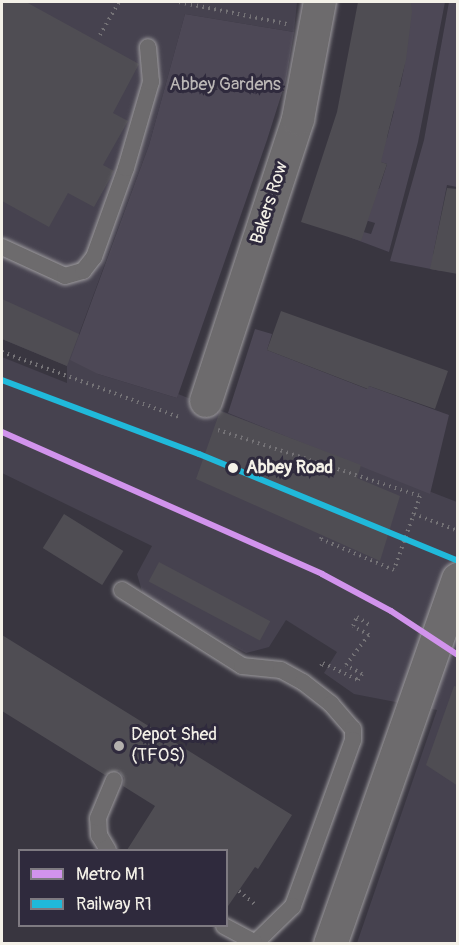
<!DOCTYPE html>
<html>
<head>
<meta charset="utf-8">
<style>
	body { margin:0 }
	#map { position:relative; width:459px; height:945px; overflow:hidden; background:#393640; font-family:Pangolin,sans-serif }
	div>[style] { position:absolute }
	.built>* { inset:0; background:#46424f }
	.green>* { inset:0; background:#4d4856 }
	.building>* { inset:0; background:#4f4d53; transform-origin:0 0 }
	.path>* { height:4px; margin-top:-2px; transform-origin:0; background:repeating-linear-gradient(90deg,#747276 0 1.5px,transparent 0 6px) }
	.roads { filter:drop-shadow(0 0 2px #9e9c9f) drop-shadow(0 0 2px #9e9c9f) }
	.service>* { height:16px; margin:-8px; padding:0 8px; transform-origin:8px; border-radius:8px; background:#6d6b6d }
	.minor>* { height:32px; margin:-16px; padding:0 16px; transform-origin:16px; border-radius:16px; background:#6d6b6d }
	.tertiary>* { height:33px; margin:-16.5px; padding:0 16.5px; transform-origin:16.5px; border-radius:16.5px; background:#6d6b6d }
	.rail-1>* { height:6px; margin:-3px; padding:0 3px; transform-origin:3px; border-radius:3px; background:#20b9da }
	.metro-1>* { height:6px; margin:-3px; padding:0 3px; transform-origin:3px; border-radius:3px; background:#d193ec }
	.dots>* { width:16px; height:16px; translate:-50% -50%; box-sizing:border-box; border:3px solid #2f2a3d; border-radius:50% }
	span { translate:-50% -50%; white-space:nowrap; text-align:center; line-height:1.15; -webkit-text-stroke:6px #2f2a3d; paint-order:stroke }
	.park-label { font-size:18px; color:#bbb7b6 }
	.street-label { font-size:18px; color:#f4f1e8 }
	.stop-label { font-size:18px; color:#f4f1e8; font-weight:700 }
	.left { translate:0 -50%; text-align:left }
	.poi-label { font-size:18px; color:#f4f1e8 }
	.frame { position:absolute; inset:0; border:3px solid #f4f1e8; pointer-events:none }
	.legend { position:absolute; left:18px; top:849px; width:210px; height:78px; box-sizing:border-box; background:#2f2a3d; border:2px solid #7e7a81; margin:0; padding:8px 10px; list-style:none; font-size:18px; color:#f4f1e8 }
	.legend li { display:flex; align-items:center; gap:12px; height:30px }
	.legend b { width:30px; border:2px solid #7e7a81 }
</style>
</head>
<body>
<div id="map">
	<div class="built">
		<i style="clip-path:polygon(2px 2px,297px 2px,294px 32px,185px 14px,149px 145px,79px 334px,98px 374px,177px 398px,178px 394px,457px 502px,457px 943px,357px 943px,437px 710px,354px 694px,324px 673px,337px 652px,286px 620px,269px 647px,246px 653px,144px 598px,137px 574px,152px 546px,2px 473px,2px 357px,67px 383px,67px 366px,2px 339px)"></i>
	</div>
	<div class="green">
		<i style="clip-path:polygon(389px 2px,445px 2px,418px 142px,389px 252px,349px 237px,352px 229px,371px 234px,375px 223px,355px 217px,361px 184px,379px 189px,387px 164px,355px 154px,387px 138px,394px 111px,382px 108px,390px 86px,400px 87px,404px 68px,411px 13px,388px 10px)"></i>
		<i style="clip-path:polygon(449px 2px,457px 2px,457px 187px,447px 185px,433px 255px,441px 271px,390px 261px,424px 140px)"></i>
		<i style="clip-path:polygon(185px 14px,294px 32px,286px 80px,267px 140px,177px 398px,98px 374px,70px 360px,149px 145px)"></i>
		<i style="clip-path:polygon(255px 329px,272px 334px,267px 350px,367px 389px,369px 386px,449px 415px,430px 494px,228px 413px)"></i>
	</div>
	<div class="building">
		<i style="clip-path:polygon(2px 2px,26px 2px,139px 64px,113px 113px,128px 121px,103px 165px,114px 171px,112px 175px,94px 207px,68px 193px,49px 227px,2px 201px)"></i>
		<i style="clip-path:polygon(358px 2px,411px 2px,412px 12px,406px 60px,381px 162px,387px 164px,361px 241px,301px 222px,337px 112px)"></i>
		<i style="clip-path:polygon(447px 188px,458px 189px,458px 274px,430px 269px)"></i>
		<i style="clip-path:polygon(2px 299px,79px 334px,67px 366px,2px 339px)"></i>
		<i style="clip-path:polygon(281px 311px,448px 371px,435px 409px,369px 386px,368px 389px,267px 350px)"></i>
		<i style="clip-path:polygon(220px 411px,361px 465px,357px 478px,400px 496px,380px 561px,196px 479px)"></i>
		<i style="left:64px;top:514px;width:70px;height:40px;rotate:32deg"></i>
		<i style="left:159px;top:562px;width:126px;height:22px;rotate:28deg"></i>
		<i style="clip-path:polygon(2px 635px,292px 815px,258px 869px,255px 867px,226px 909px,226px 850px,127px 850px,155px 806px,123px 786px,124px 778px,119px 771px,105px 775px,2px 711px)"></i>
		<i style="clip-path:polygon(454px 686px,458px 687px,458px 786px,426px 765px)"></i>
	</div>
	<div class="path">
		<i style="left:179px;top:2px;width:110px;rotate:11.5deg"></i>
		<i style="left:100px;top:35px;width:38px;rotate:-60deg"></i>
		<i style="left:2px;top:352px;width:191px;rotate:20.2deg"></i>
		<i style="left:218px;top:430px;width:213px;rotate:18.1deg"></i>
		<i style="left:420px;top:496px;width:78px;rotate:109.4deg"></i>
		<i style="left:394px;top:570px;width:79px;rotate:-157deg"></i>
		<i style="left:321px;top:539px;width:3px;rotate:-72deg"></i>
		<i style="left:414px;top:514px;width:45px;rotate:20.9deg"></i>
		<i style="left:321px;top:666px;width:4px;rotate:-56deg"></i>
		<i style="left:323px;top:663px;width:39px;rotate:26deg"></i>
		<i style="left:358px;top:680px;width:7px;rotate:-56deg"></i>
		<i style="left:362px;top:674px;width:18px;rotate:-151deg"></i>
		<i style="left:346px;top:665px;width:38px;rotate:-53deg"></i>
		<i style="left:369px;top:635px;width:18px;rotate:-151deg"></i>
		<i style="left:353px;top:626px;width:10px;rotate:-66deg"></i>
		<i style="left:357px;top:617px;width:15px;rotate:32deg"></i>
		<i style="left:239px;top:891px;width:23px;rotate:40deg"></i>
	</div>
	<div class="roads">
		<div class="service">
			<i style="left:2px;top:247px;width:69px;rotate:24.7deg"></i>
			<i style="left:65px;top:276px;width:19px;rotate:-16deg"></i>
			<i style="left:83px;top:271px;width:18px;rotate:-52deg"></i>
			<i style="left:94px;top:257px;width:95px;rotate:-70.2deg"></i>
			<i style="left:126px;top:168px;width:90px;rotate:-73.8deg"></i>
			<i style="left:151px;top:82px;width:35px;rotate:-95deg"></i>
			<i style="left:122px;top:590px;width:142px;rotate:32.3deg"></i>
			<i style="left:242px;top:666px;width:39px;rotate:6deg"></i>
			<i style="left:281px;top:670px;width:25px;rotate:29deg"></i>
			<i style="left:303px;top:682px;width:36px;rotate:38deg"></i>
			<i style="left:331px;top:704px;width:33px;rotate:49deg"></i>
			<i style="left:353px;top:729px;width:11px;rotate:90deg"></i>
			<i style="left:353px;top:740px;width:177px;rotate:109.9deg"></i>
			<i style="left:293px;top:906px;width:54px;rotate:135.7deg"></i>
			<i style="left:108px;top:850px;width:17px;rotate:-121deg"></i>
			<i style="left:99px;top:835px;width:17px;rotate:-93deg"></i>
			<i style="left:98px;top:818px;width:41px;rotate:-67.2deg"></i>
			<i style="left:224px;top:926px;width:34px;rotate:28deg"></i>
		</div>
		<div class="minor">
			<i style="left:206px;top:401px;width:297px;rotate:-71.9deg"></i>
			<i style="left:298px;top:119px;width:119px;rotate:-79.4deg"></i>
		</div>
		<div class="tertiary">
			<i style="left:330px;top:944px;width:387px;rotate:-70.7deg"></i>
		</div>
	</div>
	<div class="rail-1">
		<i style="left:2px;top:380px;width:210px;rotate:20.6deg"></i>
		<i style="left:199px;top:454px;width:280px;rotate:22.4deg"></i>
	</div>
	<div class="metro-1">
		<i style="left:2px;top:432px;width:350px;rotate:23.9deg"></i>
		<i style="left:322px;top:574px;width:78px;rotate:28.2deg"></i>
		<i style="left:391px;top:611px;width:80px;rotate:33.3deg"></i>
	</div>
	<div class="dots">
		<i style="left:233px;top:468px;background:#f4f1e8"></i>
		<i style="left:119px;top:746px;background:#b3b0ad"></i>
	</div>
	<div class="park-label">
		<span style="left:225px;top:85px">Abbey Gardens</span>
	</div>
	<div class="street-label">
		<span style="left:270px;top:203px;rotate:-72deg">Bakers Row</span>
	</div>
	<div class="stop-label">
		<span class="left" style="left:246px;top:468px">Abbey Road</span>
	</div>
	<div class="poi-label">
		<span class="left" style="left:131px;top:746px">Depot Shed<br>(TFOS)</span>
	</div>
	<div class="frame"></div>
	<ul class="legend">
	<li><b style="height:8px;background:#d193ec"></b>Metro M1</li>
	<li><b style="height:8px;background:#20b9da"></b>Railway R1</li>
	</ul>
</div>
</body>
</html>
